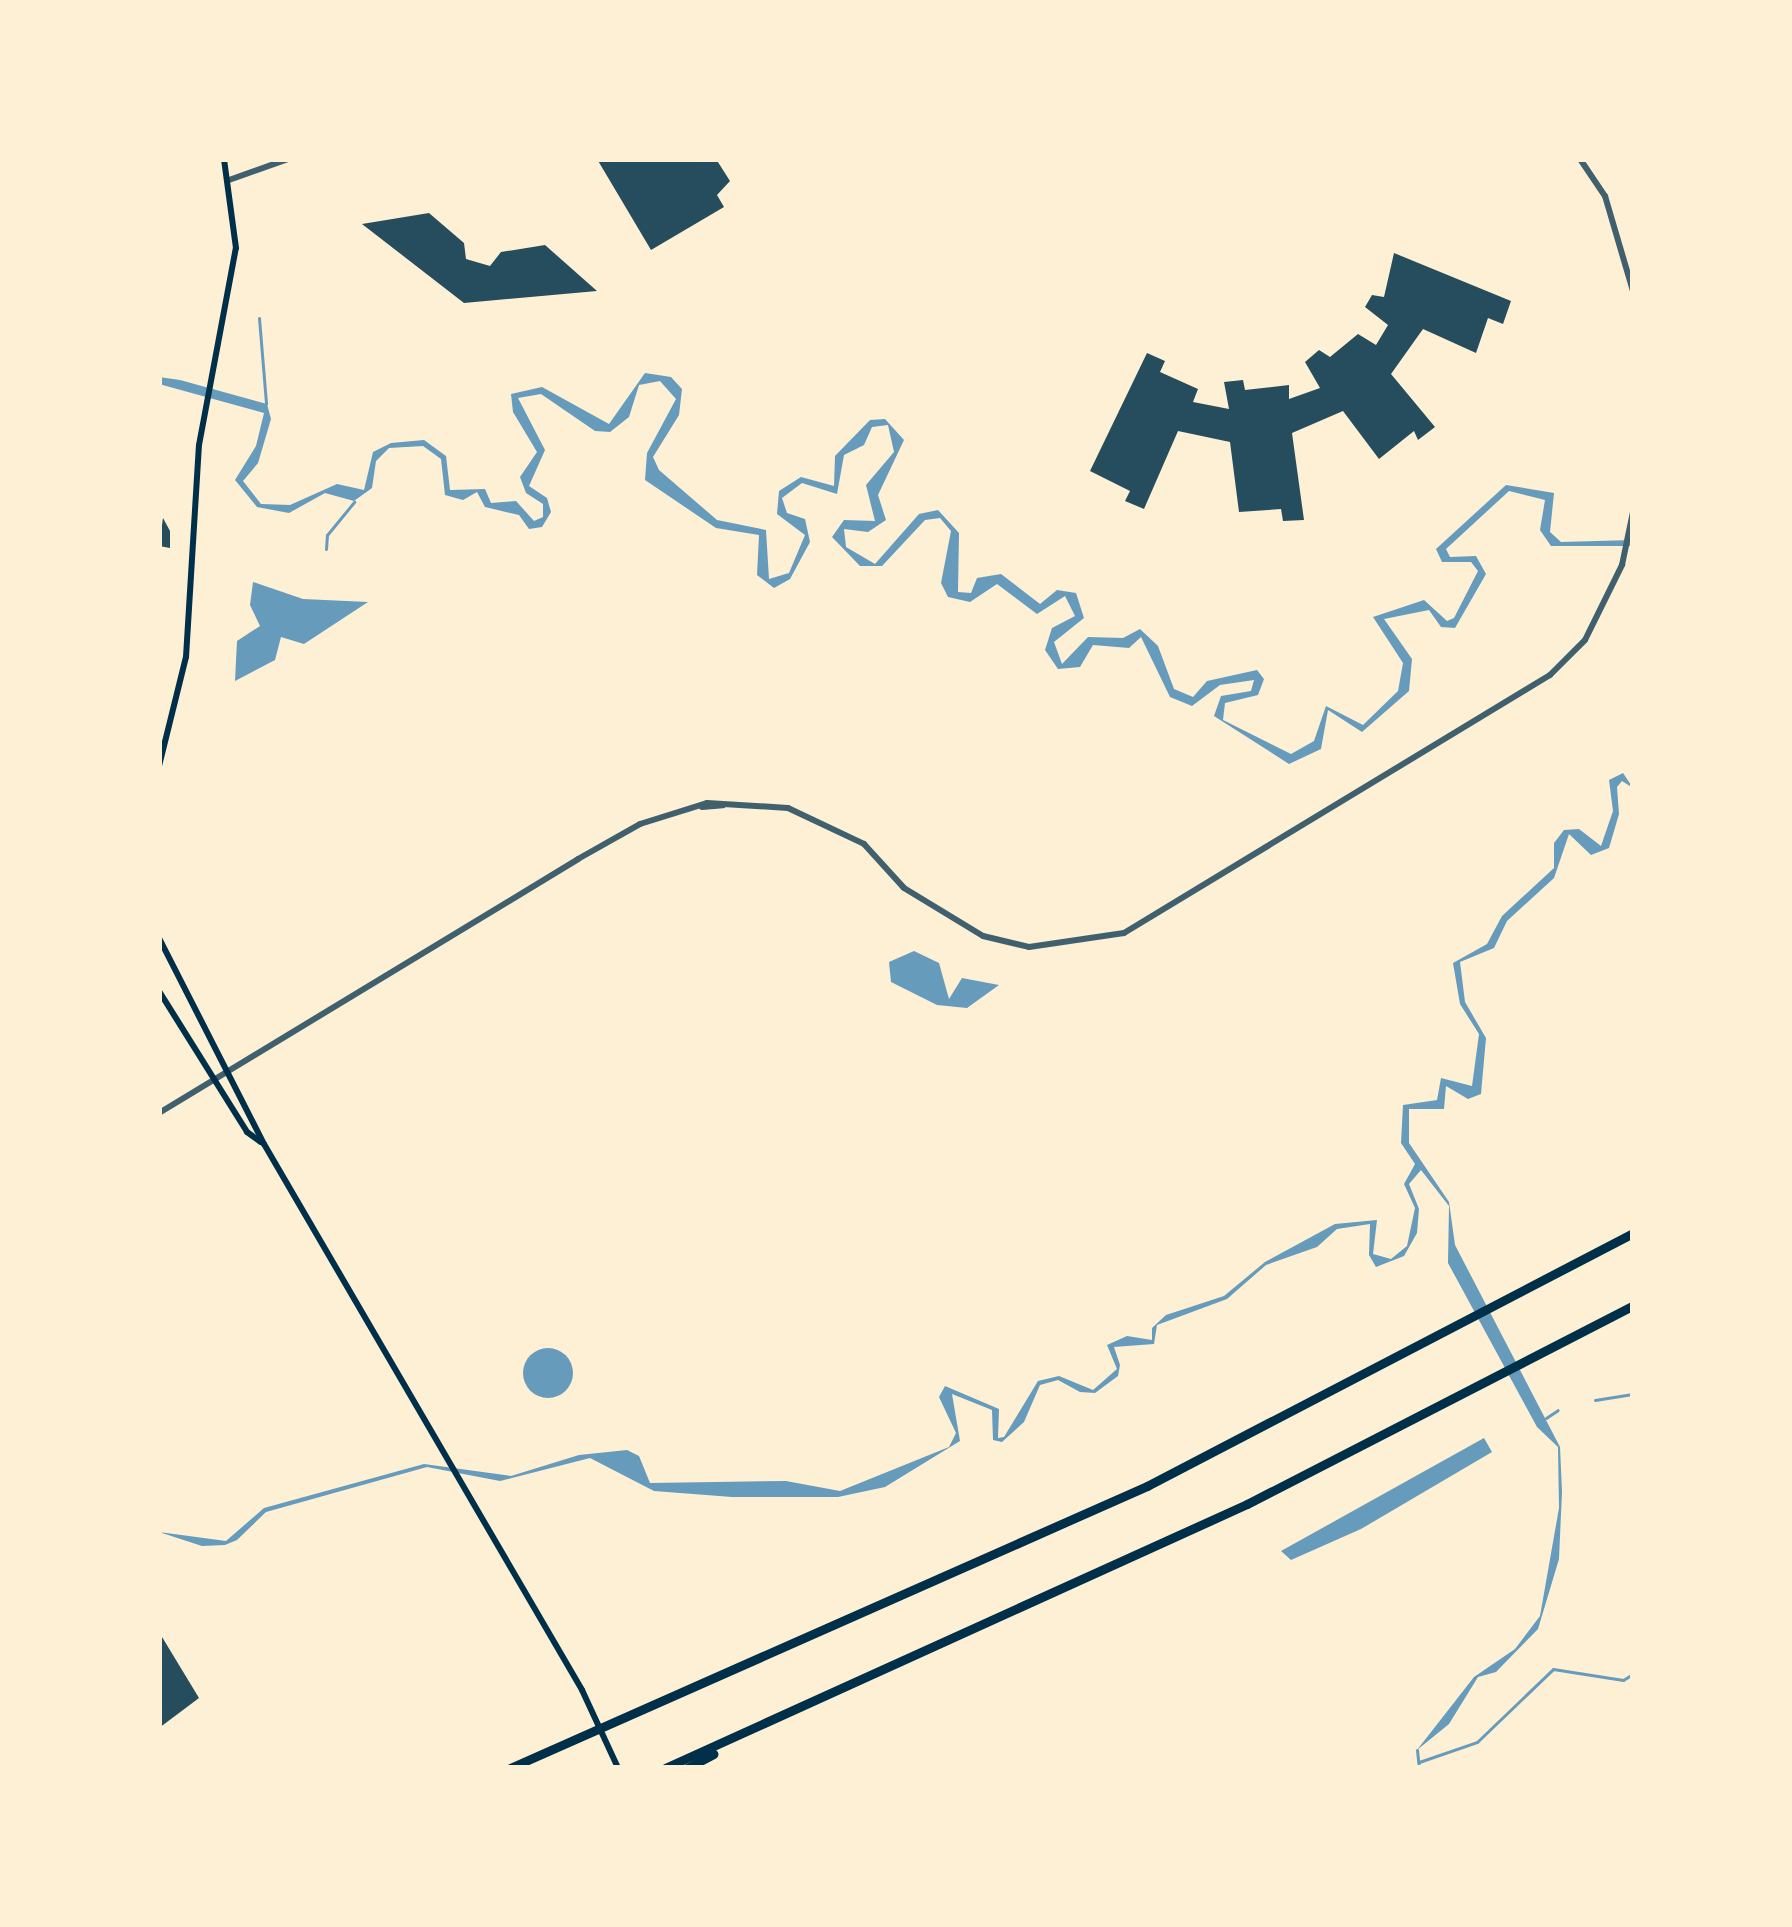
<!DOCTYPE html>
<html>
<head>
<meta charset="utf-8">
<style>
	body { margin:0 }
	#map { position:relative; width:1792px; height:1927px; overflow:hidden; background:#fdf0d5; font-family:"PT Sans",sans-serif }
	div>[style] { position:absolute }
	.water>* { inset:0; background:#669bbc }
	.round { border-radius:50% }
	.stream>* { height:3px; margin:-1.5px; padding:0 1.5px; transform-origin:1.5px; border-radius:1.5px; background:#669bbc }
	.building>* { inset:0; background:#264d5e }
	.tertiary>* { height:6px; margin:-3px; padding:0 3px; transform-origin:3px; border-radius:3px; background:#3f606c }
	.secondary>* { height:6px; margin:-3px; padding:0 3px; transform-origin:3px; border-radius:3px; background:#003049 }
	.motorway>* { height:9px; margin:-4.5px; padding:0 4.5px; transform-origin:4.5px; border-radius:4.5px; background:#003049 }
	span { translate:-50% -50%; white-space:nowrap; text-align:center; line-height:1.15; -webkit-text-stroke:9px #fdf0d5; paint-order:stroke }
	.frame { position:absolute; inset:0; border:162px solid #fdf0d5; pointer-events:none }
</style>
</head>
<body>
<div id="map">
	<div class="water">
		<i style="clip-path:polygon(645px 373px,671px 377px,682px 389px,679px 415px,653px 457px,659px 470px,717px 520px,766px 530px,769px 579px,789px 573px,805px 535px,777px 514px,779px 491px,801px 477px,834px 486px,835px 456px,870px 420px,885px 419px,904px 440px,878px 495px,886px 520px,868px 532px,844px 529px,846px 547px,875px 564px,919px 514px,938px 510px,959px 533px,958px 592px,971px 593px,977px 578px,1001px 574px,1040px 604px,1057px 590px,1076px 593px,1084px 618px,1054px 642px,1062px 664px,1088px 637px,1123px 638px,1140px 629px,1158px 646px,1174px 689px,1193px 697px,1207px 681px,1257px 670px,1264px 679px,1258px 695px,1225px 703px,1223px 720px,1291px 754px,1314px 741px,1326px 706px,1363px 725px,1398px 691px,1403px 663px,1373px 617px,1424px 600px,1447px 621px,1454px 618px,1478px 571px,1471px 562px,1442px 562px,1436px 549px,1506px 485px,1554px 493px,1550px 532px,1561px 542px,1633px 540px,1633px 546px,1551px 546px,1540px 530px,1545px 500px,1509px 491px,1446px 549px,1450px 557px,1476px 556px,1486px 574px,1455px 628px,1441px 627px,1429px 610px,1384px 619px,1412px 659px,1409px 691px,1362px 732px,1328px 710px,1321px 749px,1289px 764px,1214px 716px,1221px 696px,1251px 691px,1254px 680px,1220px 685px,1192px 706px,1170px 697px,1141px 637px,1129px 648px,1093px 645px,1080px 667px,1058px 669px,1045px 650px,1052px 628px,1075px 616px,1065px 596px,1037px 614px,997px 584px,970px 602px,948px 597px,941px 583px,951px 531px,940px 518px,925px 520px,882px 566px,860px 566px,832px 537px,844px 520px,875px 521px,866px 485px,894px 452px,888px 425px,872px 427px,864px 445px,844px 455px,837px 494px,802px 483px,782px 498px,787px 513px,805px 519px,810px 542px,790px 579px,774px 588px,757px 575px,759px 535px,716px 528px,645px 480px,647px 453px,676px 399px,660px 381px,639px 385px,629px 417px,610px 432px,595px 431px,541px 394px,518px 398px,545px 450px,529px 486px,547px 498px,551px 512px,542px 527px,529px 529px,519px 515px,485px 507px,477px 492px,463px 500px,445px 495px,441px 459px,423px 446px,389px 448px,376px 461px,372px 488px,354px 501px,325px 493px,289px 513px,257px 507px,235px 480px,256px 446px,264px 413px,159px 384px,159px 377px,180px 380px,267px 404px,271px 419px,258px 463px,243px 481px,261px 504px,290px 505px,337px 484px,364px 490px,373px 452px,391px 443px,424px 440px,446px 456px,450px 490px,485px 489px,491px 503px,516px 501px,534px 521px,543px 517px,543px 504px,526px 493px,520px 477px,537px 452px,513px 412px,511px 394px,542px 387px,609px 424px)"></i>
		<i style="clip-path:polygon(253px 582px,303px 599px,368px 602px,304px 644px,281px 637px,275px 660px,235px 681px,237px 641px,260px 626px,250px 605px)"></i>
		<i style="clip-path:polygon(1623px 773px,1633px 788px,1622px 781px,1617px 787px,1619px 814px,1609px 848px,1591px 855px,1569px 834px,1554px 878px,1507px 921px,1494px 948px,1460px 962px,1465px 1002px,1486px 1038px,1481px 1094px,1468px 1099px,1446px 1086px,1444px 1109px,1409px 1109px,1409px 1143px,1449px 1202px,1455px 1245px,1560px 1447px,1562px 1492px,1559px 1559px,1538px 1629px,1496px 1672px,1478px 1677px,1449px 1724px,1417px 1750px,1474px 1677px,1515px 1649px,1540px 1616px,1559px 1508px,1558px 1447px,1537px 1427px,1448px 1263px,1449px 1206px,1421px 1170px,1409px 1184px,1419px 1209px,1417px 1233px,1404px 1256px,1376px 1267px,1369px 1255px,1370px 1224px,1337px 1229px,1317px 1247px,1266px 1265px,1227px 1299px,1157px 1325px,1154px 1344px,1114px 1347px,1120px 1365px,1118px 1376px,1095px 1393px,1080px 1392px,1058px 1380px,1040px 1385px,1024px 1422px,1002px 1442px,993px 1440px,992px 1410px,952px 1394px,960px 1441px,885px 1487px,838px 1497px,732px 1497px,654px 1491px,590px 1458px,500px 1481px,427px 1467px,266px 1512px,237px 1540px,225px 1545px,202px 1546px,159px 1532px,226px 1541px,264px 1508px,424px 1464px,511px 1476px,579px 1455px,627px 1450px,639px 1456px,650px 1483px,786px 1481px,840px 1491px,949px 1447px,956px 1433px,939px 1397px,945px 1386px,999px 1409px,998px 1438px,1004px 1437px,1038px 1381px,1059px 1376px,1093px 1390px,1117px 1369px,1107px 1345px,1127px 1336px,1152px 1340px,1152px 1328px,1166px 1315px,1224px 1296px,1265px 1262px,1335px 1224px,1377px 1220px,1373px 1254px,1391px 1259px,1407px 1246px,1415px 1208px,1404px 1184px,1415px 1164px,1401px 1143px,1403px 1105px,1437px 1100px,1441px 1078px,1472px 1086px,1479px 1034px,1460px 1004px,1453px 963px,1487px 944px,1502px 916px,1554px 868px,1554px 843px,1564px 830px,1579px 829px,1601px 846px,1613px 811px,1609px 780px)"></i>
		<i style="clip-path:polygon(914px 951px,939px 963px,949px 999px,962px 978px,999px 985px,967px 1008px,937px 1005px,891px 982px,889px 962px)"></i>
		<i class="round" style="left:523px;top:1348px;width:50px;height:50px"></i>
		<i style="clip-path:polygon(1484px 1438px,1492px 1452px,1361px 1529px,1291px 1560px,1281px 1551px)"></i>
	</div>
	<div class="stream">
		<i style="left:259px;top:318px;width:86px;rotate:85.3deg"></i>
		<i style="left:326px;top:549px;width:14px;rotate:-86deg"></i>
		<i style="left:327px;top:535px;width:43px;rotate:-50.7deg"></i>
		<i style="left:1595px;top:1400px;width:38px;rotate:-9deg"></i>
		<i style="left:1546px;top:1418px;width:14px;rotate:-34deg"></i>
		<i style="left:1417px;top:1750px;width:18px;rotate:84deg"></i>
		<i style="left:1419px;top:1762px;width:61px;rotate:-19deg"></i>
		<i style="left:1477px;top:1742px;width:105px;rotate:-43.8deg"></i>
		<i style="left:1553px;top:1669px;width:71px;rotate:8.9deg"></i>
		<i style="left:1623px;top:1680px;width:12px;rotate:-31deg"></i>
	</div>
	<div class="building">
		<i style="clip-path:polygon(597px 159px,716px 159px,730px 181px,717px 195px,724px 207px,651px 250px)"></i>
		<i style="clip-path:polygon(429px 213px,464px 243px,466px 259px,490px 266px,501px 252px,545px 245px,597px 291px,464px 303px,362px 224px)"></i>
		<i style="clip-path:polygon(1394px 253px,1511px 301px,1503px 324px,1488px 318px,1476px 353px,1423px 329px,1391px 374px,1435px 427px,1418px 440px,1414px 431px,1379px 459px,1343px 411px,1292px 433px,1304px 520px,1283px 521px,1281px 509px,1239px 512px,1230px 442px,1178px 431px,1144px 509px,1125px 501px,1130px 491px,1090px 471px,1147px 353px,1165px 361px,1160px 372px,1198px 389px,1193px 402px,1229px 409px,1224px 382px,1243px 380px,1245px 390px,1289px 385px,1289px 399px,1320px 388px,1305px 362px,1319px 350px,1330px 357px,1358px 334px,1376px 345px,1388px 325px,1365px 307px,1372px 295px,1384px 297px)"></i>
		<i style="clip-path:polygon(163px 518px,170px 531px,170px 548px,159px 546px)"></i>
		<i style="clip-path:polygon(159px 1632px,199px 1698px,159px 1728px)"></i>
	</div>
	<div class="tertiary">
		<i style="left:1580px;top:159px;width:45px;rotate:56deg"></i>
		<i style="left:1605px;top:196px;width:99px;rotate:73.6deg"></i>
		<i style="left:229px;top:180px;width:63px;rotate:-19.6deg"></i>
		<i style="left:702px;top:807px;width:21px;rotate:-5deg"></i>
		<i style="left:159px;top:1113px;width:490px;rotate:-31.2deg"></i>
		<i style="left:578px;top:859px;width:71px;rotate:-29.4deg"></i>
		<i style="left:640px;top:824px;width:70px;rotate:-17.4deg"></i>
		<i style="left:707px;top:803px;width:81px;rotate:3.5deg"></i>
		<i style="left:788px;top:808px;width:84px;rotate:25.3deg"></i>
		<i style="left:864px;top:844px;width:59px;rotate:47.7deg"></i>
		<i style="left:904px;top:888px;width:92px;rotate:31.3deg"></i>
		<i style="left:983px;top:936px;width:47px;rotate:13.4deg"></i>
		<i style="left:1029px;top:947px;width:96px;rotate:-8.4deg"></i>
		<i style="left:1124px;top:933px;width:498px;rotate:-31.2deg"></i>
		<i style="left:1550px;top:675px;width:49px;rotate:-45deg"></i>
		<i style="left:1585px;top:640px;width:84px;rotate:-63.7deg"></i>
		<i style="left:1622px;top:565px;width:54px;rotate:-78.3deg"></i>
	</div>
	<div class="secondary">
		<i style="left:159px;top:766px;width:112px;rotate:-76.1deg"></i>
		<i style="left:186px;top:657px;width:212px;rotate:-86.5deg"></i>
		<i style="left:199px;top:445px;width:200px;rotate:-79.4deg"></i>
		<i style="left:236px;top:248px;width:90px;rotate:-97.7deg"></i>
		<i style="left:159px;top:938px;width:231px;rotate:63deg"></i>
		<i style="left:264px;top:1144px;width:632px;rotate:59.78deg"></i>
		<i style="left:582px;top:1690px;width:86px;rotate:65.2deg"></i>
		<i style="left:159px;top:991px;width:166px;rotate:58deg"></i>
		<i style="left:247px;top:1132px;width:17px;rotate:36deg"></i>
	</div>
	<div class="motorway">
		<i style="left:510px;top:1768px;width:697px;rotate:-23.88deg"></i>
		<i style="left:1147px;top:1486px;width:548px;rotate:-27.5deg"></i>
		<i style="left:665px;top:1768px;width:639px;rotate:-24.4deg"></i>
		<i style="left:1247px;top:1504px;width:434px;rotate:-27.2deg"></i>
		<i style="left:687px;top:1768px;width:30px;rotate:-28deg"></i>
	</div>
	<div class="frame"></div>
</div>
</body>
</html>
